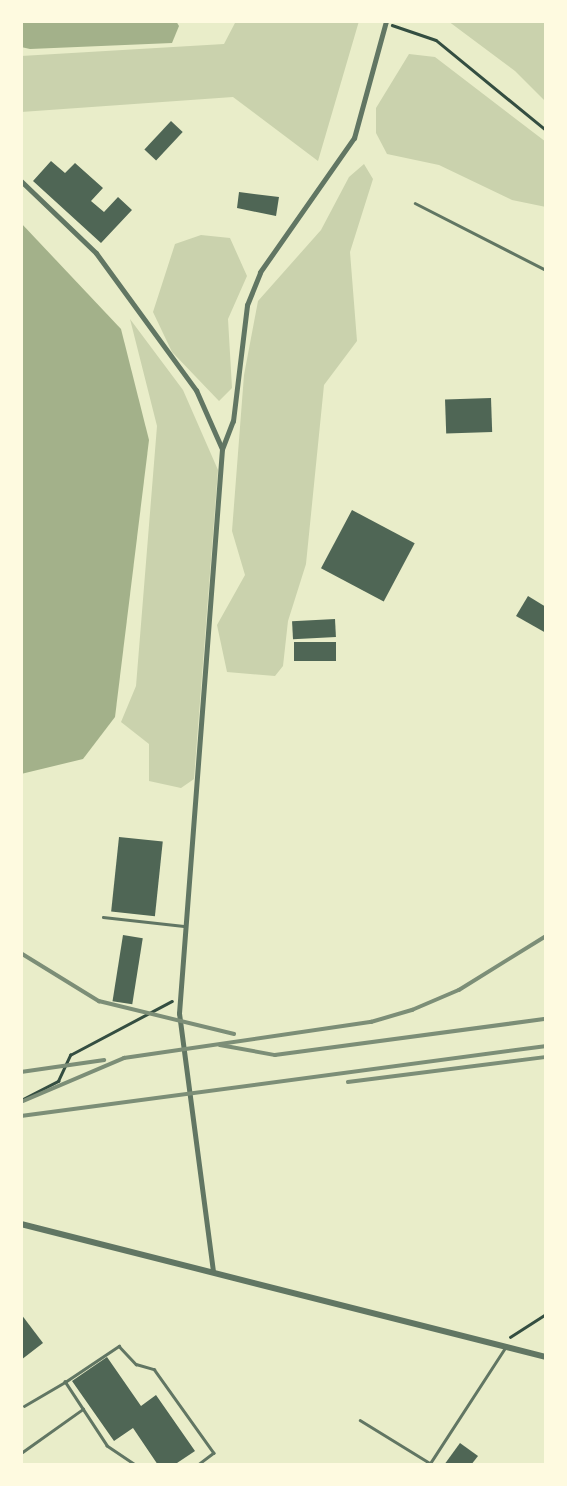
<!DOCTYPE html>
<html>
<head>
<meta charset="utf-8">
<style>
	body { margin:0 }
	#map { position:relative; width:567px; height:1486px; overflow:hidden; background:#e9edc9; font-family:Montserrat,sans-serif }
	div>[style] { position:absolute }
	.green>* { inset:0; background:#cad2ad }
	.water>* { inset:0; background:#a3b18a }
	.building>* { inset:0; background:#4f6655; transform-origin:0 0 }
	.path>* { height:2.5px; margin:-1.25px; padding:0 1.25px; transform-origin:1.25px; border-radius:1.25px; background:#344e41 }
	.service>* { height:2.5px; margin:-1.25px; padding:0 1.25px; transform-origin:1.25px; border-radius:1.25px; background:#617663 }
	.minor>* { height:5px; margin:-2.5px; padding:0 2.5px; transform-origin:2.5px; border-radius:2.5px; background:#617663 }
	.tertiary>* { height:6px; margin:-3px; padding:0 3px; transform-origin:3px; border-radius:3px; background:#617663 }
	.rail>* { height:3.5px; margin:-1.75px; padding:0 1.75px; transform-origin:1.75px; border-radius:1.75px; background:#7c8e77 }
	span { translate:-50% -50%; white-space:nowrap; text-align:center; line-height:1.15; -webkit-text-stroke:5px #fefae0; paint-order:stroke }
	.frame { position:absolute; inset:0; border:23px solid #fefae0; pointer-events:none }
</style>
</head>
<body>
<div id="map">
	<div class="green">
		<i style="clip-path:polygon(236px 21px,359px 21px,318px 161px,233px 97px,21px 112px,21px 56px,224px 44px)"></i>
		<i style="clip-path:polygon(448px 21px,546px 21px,546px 102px,515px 71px)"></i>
		<i style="clip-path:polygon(409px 54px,435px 57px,546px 142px,546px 207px,512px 200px,439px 165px,387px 154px,376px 133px,376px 108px)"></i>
		<i style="clip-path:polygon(364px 164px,373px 179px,350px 252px,357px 341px,324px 385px,306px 564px,288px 621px,283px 666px,275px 676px,227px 672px,217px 625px,245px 575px,232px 531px,244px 375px,258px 301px,321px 230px,349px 177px)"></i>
		<i style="clip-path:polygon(201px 235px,230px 238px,247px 276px,228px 319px,232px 388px,219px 401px,172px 352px,153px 312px,175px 244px)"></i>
		<i style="clip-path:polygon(130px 319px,183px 390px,218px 470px,194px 779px,181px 788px,149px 781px,149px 744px,121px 722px,136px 686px,157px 426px)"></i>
	</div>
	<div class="water">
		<i style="clip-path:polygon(21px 21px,176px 21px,179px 26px,172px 43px,30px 49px,21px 47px)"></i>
		<i style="clip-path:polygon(21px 223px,121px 329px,149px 440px,115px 717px,83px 759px,21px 774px)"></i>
	</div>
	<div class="building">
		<i style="left:171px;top:121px;width:16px;height:39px;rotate:43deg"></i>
		<i style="clip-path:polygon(51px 161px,65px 173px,75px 163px,103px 188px,91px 201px,104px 212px,118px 197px,132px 210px,101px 243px,33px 181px)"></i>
		<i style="clip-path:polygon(239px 192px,279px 197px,276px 216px,237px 208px)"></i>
		<i style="left:491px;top:398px;width:34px;height:46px;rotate:88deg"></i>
		<i style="left:352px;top:510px;width:71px;height:66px;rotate:28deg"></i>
		<i style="clip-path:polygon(528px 596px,546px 607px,546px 633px,516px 616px)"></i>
		<i style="left:335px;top:619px;width:18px;height:43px;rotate:87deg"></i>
		<i style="left:336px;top:642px;width:19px;height:42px;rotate:90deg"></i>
		<i style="left:119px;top:837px;width:44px;height:75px;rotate:6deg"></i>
		<i style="left:123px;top:935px;width:20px;height:67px;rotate:9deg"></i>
		<i style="clip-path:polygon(21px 1314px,43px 1343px,21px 1360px)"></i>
		<i style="clip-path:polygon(107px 1357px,141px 1406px,156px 1395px,195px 1451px,174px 1465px,158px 1465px,133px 1428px,114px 1441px,72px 1381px)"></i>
		<i style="clip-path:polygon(460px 1443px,478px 1456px,471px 1465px,444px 1465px)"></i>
	</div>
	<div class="path">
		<i style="left:392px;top:25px;width:46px;rotate:18.8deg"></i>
		<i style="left:436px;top:40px;width:142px;rotate:39.3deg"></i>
		<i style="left:21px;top:1100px;width:42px;rotate:-27.2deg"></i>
		<i style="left:58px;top:1081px;width:29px;rotate:-65deg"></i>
		<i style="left:70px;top:1055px;width:115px;rotate:-27.9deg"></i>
		<i style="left:510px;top:1337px;width:43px;rotate:-32.6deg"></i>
	</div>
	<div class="service">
		<i style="left:415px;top:203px;width:147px;rotate:27.1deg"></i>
		<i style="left:103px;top:917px;width:81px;rotate:6.3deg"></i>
		<i style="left:24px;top:1406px;width:48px;rotate:-30.3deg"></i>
		<i style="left:360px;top:1420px;width:82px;rotate:31.6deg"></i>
		<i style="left:21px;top:1453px;width:76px;rotate:-35.4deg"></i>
		<i style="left:135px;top:1465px;width:34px;rotate:-146deg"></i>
		<i style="left:107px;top:1446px;width:77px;rotate:-123.3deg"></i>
		<i style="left:65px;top:1382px;width:65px;rotate:-33.7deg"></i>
		<i style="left:119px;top:1346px;width:25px;rotate:47deg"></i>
		<i style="left:136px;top:1364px;width:19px;rotate:16deg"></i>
		<i style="left:154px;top:1369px;width:103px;rotate:54.5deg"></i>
		<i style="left:214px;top:1453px;width:20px;rotate:143deg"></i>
		<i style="left:429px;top:1465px;width:140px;rotate:-57deg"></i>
	</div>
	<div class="minor">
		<i style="left:21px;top:181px;width:104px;rotate:43.8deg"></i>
		<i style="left:96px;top:253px;width:170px;rotate:53.9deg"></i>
		<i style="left:196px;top:390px;width:64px;rotate:66.2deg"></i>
		<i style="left:222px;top:449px;width:566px;rotate:94.36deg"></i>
		<i style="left:179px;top:1013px;width:259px;rotate:82.5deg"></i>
		<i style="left:222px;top:449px;width:30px;rotate:-69deg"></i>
		<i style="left:233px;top:421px;width:117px;rotate:-83.1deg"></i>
		<i style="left:247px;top:305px;width:35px;rotate:-68deg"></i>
		<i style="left:260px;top:272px;width:164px;rotate:-55deg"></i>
		<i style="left:354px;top:138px;width:121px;rotate:-74.7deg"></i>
	</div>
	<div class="tertiary">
		<i style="left:21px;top:1224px;width:542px;rotate:14.22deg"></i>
	</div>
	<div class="rail">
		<i style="left:21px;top:953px;width:92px;rotate:31.6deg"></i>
		<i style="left:99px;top:1001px;width:139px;rotate:13.7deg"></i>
		<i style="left:220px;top:1045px;width:56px;rotate:10.3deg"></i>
		<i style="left:275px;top:1055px;width:273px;rotate:-7.6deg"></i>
		<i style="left:21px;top:1072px;width:84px;rotate:-8.2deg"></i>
		<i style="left:348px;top:1082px;width:200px;rotate:-7.2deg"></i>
		<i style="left:21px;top:1102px;width:112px;rotate:-23.1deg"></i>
		<i style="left:124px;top:1058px;width:250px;rotate:-8.3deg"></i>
		<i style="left:371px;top:1022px;width:43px;rotate:-16.3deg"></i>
		<i style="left:412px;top:1010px;width:51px;rotate:-23.1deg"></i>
		<i style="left:459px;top:990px;width:102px;rotate:-31.8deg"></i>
		<i style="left:21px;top:1116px;width:530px;rotate:-7.59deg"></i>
	</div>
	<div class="frame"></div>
</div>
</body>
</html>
